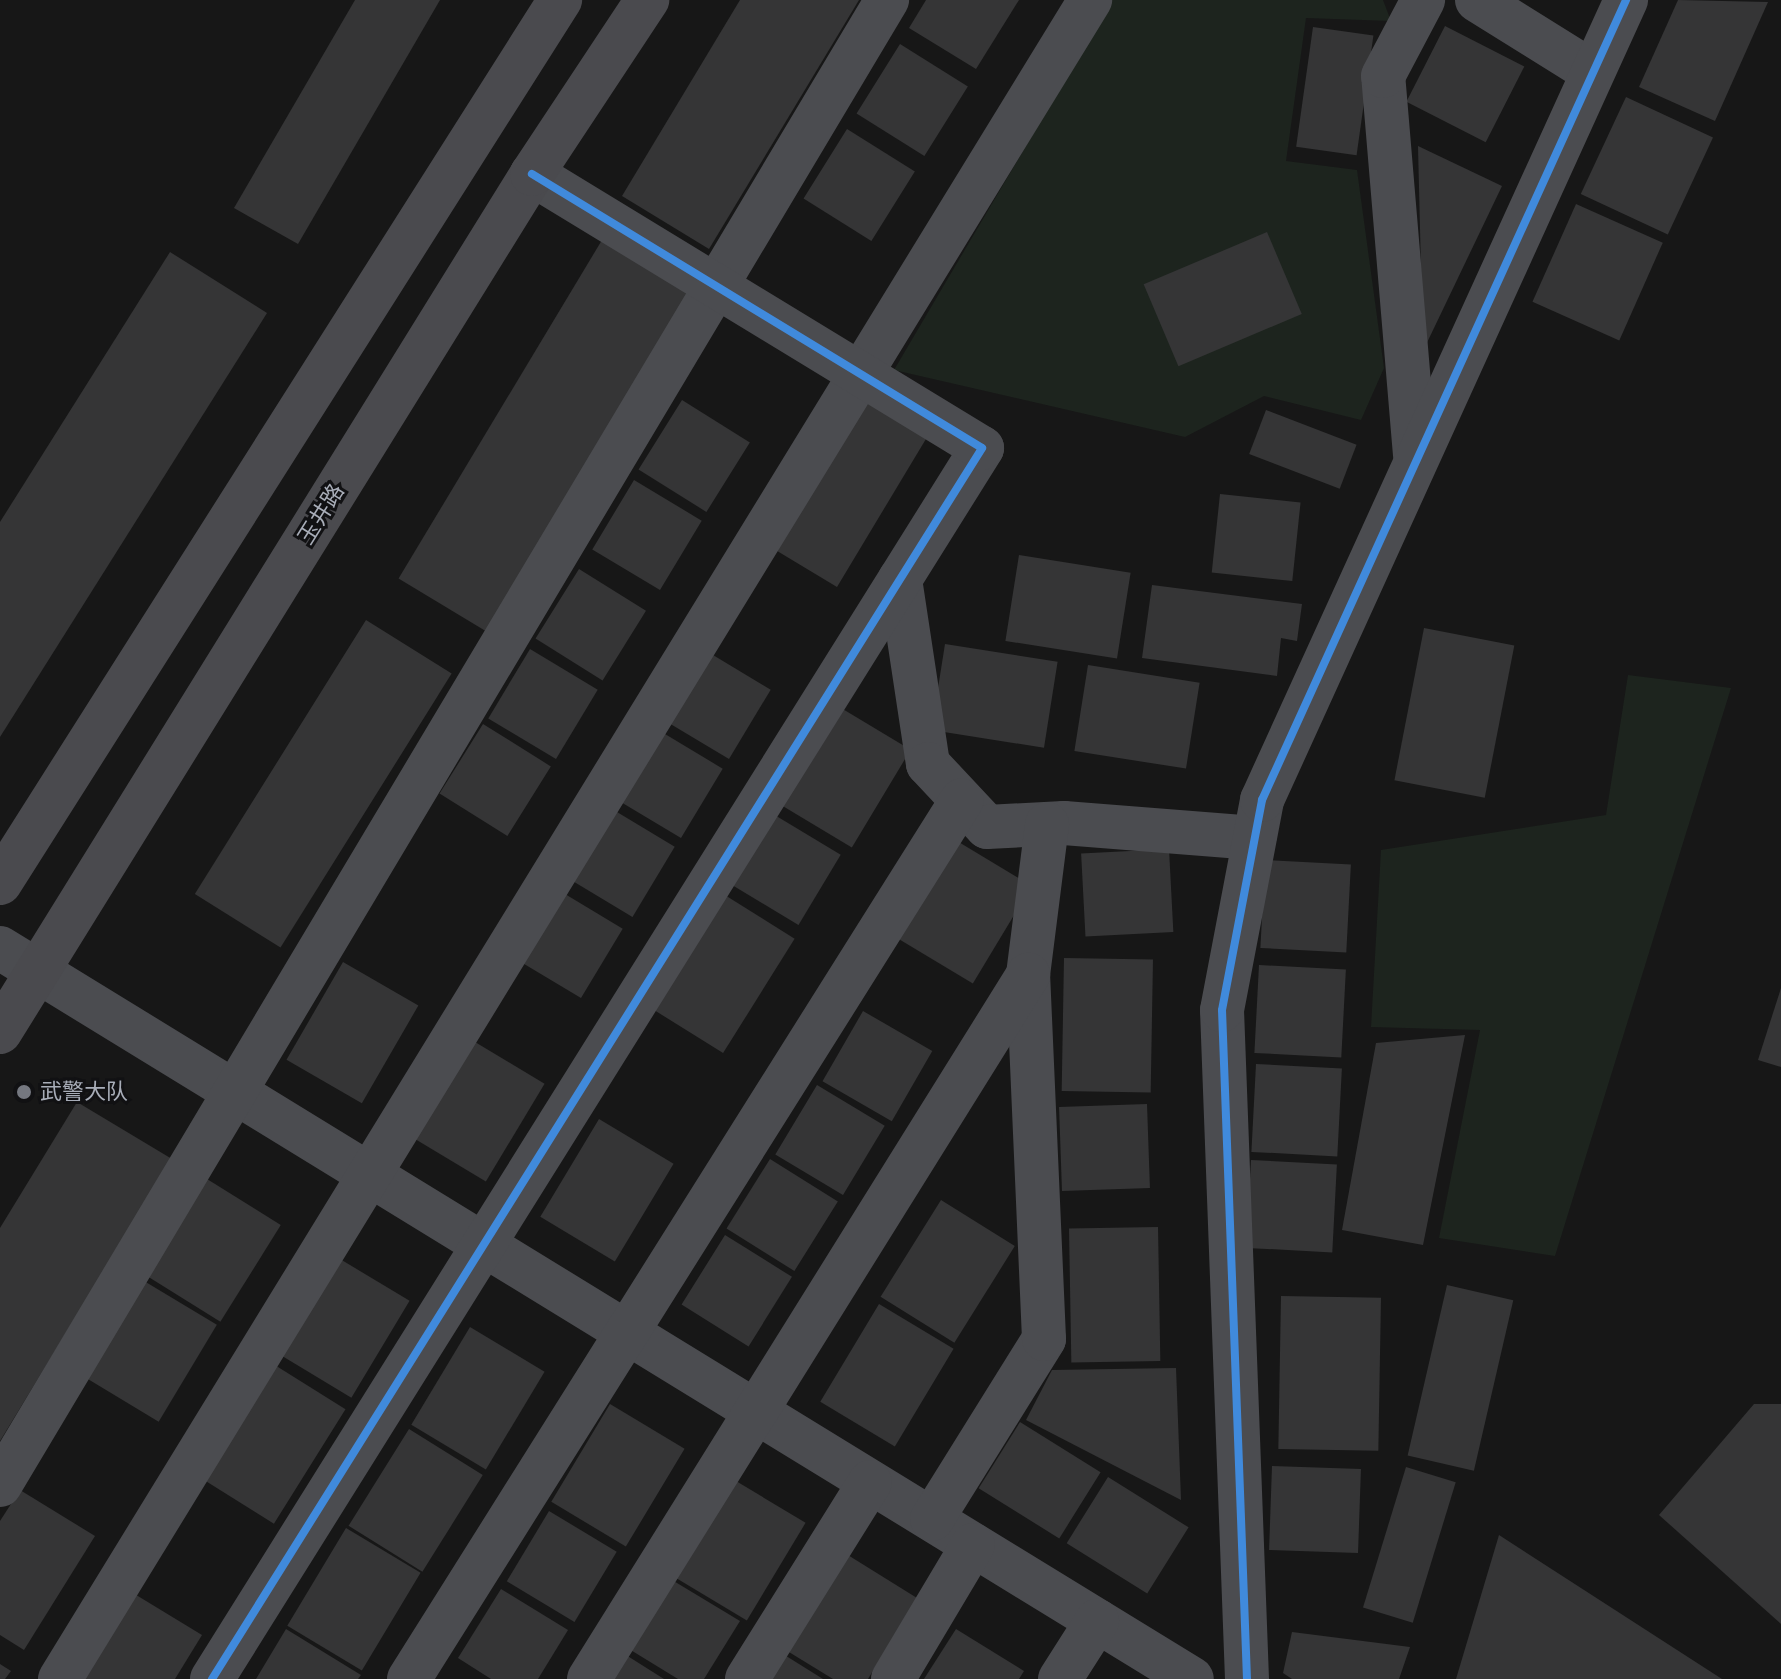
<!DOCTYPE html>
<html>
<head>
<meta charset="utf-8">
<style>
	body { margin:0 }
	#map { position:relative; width:1781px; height:1679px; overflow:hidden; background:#171717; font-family:Poppins,"Noto Sans SC",sans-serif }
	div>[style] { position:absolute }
	.green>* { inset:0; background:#1d241e }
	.building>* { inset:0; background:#353536; transform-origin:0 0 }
	.street>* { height:44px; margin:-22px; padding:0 22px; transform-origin:22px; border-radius:22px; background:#4b4c50 }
	.secondary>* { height:44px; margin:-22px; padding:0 22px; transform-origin:22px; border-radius:22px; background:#4a4a4e }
	.cycleway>* { height:8px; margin:-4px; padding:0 4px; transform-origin:4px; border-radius:4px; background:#408adc }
	.dots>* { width:22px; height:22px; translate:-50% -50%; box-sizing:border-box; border:4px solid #111113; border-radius:50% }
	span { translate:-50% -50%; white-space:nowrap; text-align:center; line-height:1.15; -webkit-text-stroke:6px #111113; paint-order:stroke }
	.street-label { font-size:22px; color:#a8adb8 }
	.poi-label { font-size:22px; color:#a8adb8 }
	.left { translate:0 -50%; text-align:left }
</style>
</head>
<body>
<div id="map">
	<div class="green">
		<i style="clip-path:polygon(1112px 0,1383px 0,1391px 21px,1306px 18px,1286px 161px,1357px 170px,1384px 368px,1361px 420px,1264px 396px,1185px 437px,894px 370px)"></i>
		<i style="clip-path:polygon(1628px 675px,1731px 688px,1555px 1256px,1439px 1238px,1480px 1030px,1371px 1027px,1381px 850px,1606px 815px)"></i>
	</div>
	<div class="building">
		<i style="clip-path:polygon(355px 0,440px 0,298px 244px,234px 208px)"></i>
		<i style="clip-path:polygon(740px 0,859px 0,709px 249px,622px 196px)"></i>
		<i style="clip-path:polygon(926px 0,1019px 0,976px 69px,909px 28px)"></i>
		<i style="clip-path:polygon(1678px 0,1768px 2px,1715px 121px,1639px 87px)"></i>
		<i style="left:1445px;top:26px;width:89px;height:85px;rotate:27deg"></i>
		<i style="left:1313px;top:27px;width:61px;height:121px;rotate:8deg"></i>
		<i style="left:900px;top:44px;width:80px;height:82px;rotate:32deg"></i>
		<i style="left:1626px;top:97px;width:96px;height:107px;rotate:25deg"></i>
		<i style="left:847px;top:129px;width:80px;height:82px;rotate:32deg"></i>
		<i style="clip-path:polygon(1418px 146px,1502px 186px,1423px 351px)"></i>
		<i style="left:1576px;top:204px;width:95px;height:107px;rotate:24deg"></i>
		<i style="left:1267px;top:232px;width:89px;height:134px;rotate:67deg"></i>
		<i style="left:602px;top:240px;width:104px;height:395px;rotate:31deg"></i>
		<i style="clip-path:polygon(170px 252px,267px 313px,0 737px,0 522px)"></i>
		<i style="left:862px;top:392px;width:79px;height:180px;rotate:31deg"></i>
		<i style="left:682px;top:400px;width:80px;height:82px;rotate:32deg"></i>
		<i style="left:1266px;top:410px;width:97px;height:47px;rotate:21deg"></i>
		<i style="left:634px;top:480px;width:79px;height:81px;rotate:31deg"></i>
		<i style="left:1220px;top:494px;width:81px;height:79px;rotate:6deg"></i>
		<i style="left:1019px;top:555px;width:113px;height:87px;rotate:9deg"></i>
		<i style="left:579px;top:569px;width:79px;height:82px;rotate:32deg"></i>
		<i style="clip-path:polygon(1152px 585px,1302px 604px,1297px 641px,1281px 638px,1277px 676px,1142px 658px)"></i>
		<i style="left:366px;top:620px;width:101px;height:323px;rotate:32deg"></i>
		<i style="left:1424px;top:628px;width:92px;height:155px;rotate:11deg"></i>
		<i style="left:945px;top:644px;width:114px;height:87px;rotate:9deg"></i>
		<i style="left:530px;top:649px;width:79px;height:81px;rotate:31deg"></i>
		<i style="left:703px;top:649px;width:79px;height:81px;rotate:31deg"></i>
		<i style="left:1088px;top:665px;width:113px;height:87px;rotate:9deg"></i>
		<i style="left:836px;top:705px;width:87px;height:114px;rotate:31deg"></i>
		<i style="left:483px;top:724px;width:80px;height:82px;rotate:32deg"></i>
		<i style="left:655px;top:728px;width:79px;height:81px;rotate:31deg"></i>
		<i style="left:607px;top:806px;width:79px;height:82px;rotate:31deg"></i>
		<i style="left:773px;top:814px;width:79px;height:82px;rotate:31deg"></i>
		<i style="left:957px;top:841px;width:87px;height:114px;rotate:31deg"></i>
		<i style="left:1169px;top:849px;width:83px;height:88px;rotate:87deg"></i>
		<i style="left:1265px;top:860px;width:86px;height:88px;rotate:3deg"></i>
		<i style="left:555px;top:888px;width:79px;height:81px;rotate:31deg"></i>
		<i style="left:720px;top:892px;width:88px;height:135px;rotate:32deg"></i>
		<i style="left:1064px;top:958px;width:89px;height:133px;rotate:1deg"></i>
		<i style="left:343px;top:962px;width:87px;height:113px;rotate:30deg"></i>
		<i style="left:1259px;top:965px;width:87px;height:88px;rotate:3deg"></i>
		<i style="clip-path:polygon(1781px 988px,1781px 1067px,1758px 1060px)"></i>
		<i style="left:863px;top:1011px;width:80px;height:81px;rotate:30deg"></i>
		<i style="clip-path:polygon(1465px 1035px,1423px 1245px,1342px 1230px,1376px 1043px)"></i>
		<i style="left:470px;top:1039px;width:87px;height:114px;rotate:31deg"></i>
		<i style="left:1256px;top:1064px;width:86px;height:88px;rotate:3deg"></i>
		<i style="left:817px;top:1085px;width:79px;height:81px;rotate:31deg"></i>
		<i style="clip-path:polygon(77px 1102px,172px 1159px,0 1441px,0 1228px)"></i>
		<i style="left:1147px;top:1104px;width:84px;height:88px;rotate:88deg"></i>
		<i style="left:599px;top:1119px;width:87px;height:114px;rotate:31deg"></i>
		<i style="left:770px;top:1159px;width:80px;height:82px;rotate:32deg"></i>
		<i style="left:1251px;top:1160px;width:86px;height:88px;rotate:3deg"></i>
		<i style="left:207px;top:1179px;width:87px;height:114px;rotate:32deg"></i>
		<i style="left:941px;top:1200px;width:87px;height:114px;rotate:32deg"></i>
		<i style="left:1158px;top:1227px;width:134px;height:89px;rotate:89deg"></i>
		<i style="left:725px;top:1235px;width:79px;height:82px;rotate:32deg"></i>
		<i style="left:335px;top:1256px;width:87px;height:113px;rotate:31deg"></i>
		<i style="left:144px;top:1281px;width:85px;height:113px;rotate:31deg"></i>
		<i style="left:1447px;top:1285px;width:68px;height:175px;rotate:13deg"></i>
		<i style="left:1281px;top:1296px;width:100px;height:153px;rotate:1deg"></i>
		<i style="left:879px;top:1304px;width:87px;height:114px;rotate:31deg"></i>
		<i style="left:470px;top:1327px;width:87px;height:114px;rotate:31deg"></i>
		<i style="left:270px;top:1362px;width:89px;height:135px;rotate:32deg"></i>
		<i style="clip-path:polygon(1176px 1368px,1181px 1500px,1026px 1420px,1052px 1370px)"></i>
		<i style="left:610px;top:1404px;width:87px;height:114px;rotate:31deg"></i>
		<i style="clip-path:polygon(1754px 1404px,1781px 1404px,1781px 1624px,1659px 1515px)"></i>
		<i style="left:1020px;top:1422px;width:95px;height:78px;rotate:32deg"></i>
		<i style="left:409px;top:1429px;width:87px;height:114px;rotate:32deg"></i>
		<i style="left:1272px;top:1466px;width:89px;height:84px;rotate:2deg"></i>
		<i style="left:1406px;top:1467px;width:52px;height:147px;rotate:17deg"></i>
		<i style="left:1108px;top:1477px;width:95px;height:78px;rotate:32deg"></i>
		<i style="left:731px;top:1478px;width:87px;height:114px;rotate:31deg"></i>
		<i style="clip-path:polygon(20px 1490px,95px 1536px,24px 1650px,0 1635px,0 1521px)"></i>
		<i style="left:549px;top:1511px;width:79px;height:82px;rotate:31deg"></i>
		<i style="left:346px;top:1528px;width:87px;height:114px;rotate:31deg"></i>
		<i style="clip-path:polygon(1499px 1535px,1722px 1679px,1456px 1679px)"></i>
		<i style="clip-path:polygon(843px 1552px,917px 1598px,868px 1679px,833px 1679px,784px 1649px)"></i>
		<i style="clip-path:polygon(672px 1580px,740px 1621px,704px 1679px,678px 1679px,629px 1649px)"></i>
		<i style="clip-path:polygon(501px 1589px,568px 1630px,538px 1679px,491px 1679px,458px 1658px)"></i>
		<i style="clip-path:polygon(128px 1590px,202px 1635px,175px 1679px,72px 1679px)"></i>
		<i style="clip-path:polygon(286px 1629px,361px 1675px,358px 1679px,256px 1679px)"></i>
		<i style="clip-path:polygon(956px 1629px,1024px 1671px,1019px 1679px,924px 1679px)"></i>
		<i style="clip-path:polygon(1292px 1632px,1410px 1647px,1399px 1679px,1292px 1679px,1283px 1673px)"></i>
		<i style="clip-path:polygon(783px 1654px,823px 1679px,767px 1679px)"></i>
		<i style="clip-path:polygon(626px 1655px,664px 1679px,611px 1679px)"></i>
		<i style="clip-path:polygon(0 1664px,11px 1671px,5px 1679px,0 1679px)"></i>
	</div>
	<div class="street">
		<i style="left:1477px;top:0;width:132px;rotate:32deg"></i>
		<i style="left:1415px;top:455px;width:380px;rotate:-94.8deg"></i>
		<i style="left:1383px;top:76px;width:86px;rotate:-62.2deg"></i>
		<i style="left:900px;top:579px;width:187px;rotate:81.4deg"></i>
		<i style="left:928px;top:764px;width:86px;rotate:46.9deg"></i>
		<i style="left:987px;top:827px;width:77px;rotate:-3deg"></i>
		<i style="left:1064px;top:823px;width:191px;rotate:4.5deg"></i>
		<i style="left:0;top:948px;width:1398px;rotate:31.52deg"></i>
		<i style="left:0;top:1485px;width:1730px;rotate:-59.15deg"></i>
		<i style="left:932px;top:1519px;width:212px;rotate:-58.1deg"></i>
		<i style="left:1044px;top:1339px;width:364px;rotate:-92.5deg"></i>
		<i style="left:1028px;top:975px;width:152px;rotate:-82.8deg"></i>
		<i style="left:60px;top:1679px;width:1970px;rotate:-58.47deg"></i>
		<i style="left:212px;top:1679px;width:1452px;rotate:-57.97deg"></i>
		<i style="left:982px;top:448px;width:527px;rotate:-148.66deg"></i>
		<i style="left:409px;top:1679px;width:1038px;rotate:-57.83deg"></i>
		<i style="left:589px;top:1679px;width:830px;rotate:-58.05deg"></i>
		<i style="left:747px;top:1679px;width:232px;rotate:-58deg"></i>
		<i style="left:893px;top:1679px;width:156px;rotate:-59.2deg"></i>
		<i style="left:1060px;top:1679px;width:69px;rotate:-57.5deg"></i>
		<i style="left:1247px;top:1679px;width:669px;rotate:-92.14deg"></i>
		<i style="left:1222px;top:1010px;width:214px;rotate:-79.2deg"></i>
		<i style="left:1262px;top:800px;width:879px;rotate:-65.53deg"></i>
	</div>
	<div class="secondary">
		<i style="left:0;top:883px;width:1046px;rotate:-57.62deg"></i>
		<i style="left:0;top:1032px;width:1010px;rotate:-58.2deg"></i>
		<i style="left:532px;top:174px;width:209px;rotate:-56.5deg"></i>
	</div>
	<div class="cycleway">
		<i style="left:212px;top:1679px;width:1452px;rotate:-57.97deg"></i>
		<i style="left:982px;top:448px;width:527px;rotate:-148.66deg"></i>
		<i style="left:1247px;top:1679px;width:669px;rotate:-92.14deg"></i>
		<i style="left:1222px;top:1010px;width:214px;rotate:-79.2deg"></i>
		<i style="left:1262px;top:800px;width:879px;rotate:-65.53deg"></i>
	</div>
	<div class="dots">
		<i style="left:24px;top:1092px;background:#757880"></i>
	</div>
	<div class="street-label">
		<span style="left:321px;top:514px;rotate:-58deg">玉井路</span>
	</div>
	<div class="poi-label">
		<span class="left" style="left:40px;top:1092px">武警大队</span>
	</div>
</div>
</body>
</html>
